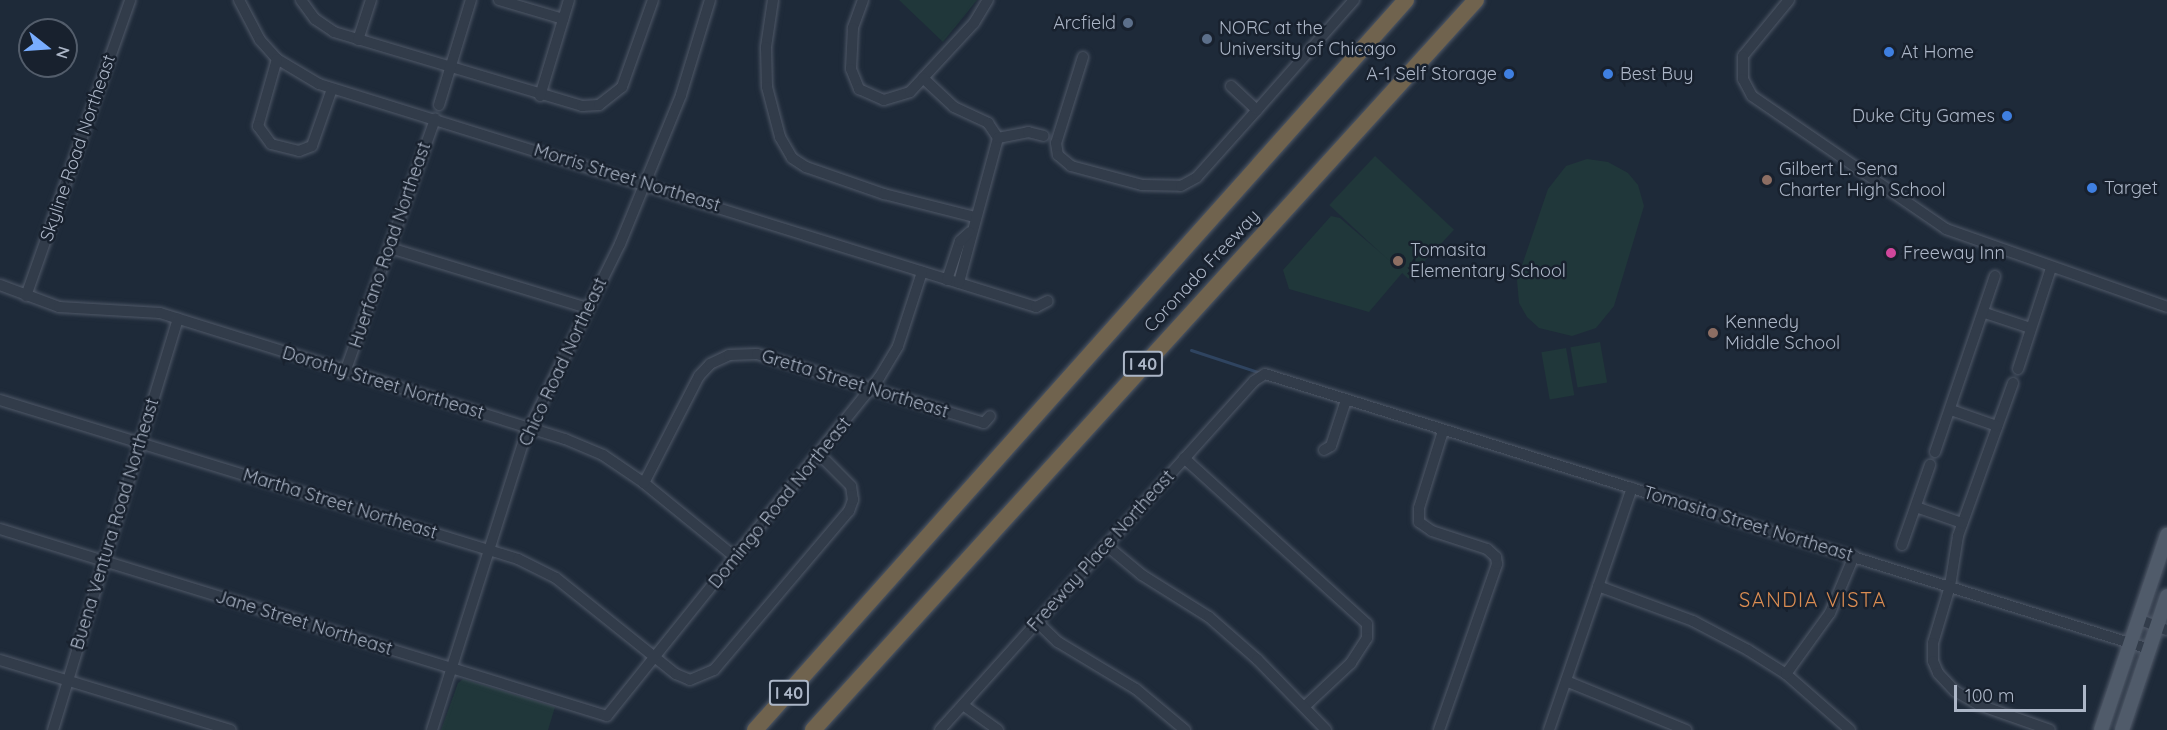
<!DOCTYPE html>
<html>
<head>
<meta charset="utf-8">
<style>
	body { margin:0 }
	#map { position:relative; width:2167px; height:730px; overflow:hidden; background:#1e2a39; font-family:Quicksand,sans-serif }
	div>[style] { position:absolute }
	.green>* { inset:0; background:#20373a; transform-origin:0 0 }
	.stream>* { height:3px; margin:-1.5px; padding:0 1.5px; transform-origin:1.5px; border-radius:1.5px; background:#2f4460 }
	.roads { filter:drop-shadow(0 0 2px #505968) drop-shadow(0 0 2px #505968) }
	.minor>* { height:10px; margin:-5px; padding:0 5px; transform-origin:5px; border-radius:5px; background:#323c4a }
	.major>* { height:14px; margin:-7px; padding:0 7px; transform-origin:7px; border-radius:7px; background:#505b6a }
	.highway>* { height:16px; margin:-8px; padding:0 8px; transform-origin:8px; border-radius:8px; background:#70634e }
	.dots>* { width:16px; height:16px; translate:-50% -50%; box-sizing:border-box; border:3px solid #18212e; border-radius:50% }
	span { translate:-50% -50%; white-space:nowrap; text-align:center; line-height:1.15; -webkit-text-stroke:5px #18212e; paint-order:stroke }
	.shield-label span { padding:2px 4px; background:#18212e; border:2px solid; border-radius:4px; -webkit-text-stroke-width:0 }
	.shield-label { font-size:16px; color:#acb6c7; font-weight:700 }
	.poi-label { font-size:18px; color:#acb6c7 }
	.right { translate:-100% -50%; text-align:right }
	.left { translate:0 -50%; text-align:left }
	.street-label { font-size:18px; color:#acb6c7 }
	.neighbourhood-label { font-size:20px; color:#dc8d52; letter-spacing:1.5px }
	.north { position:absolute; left:18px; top:18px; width:60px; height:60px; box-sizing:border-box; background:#18212e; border:2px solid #535d6b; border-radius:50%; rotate:107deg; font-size:16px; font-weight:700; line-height:24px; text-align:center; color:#acb6c7 }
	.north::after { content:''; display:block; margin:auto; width:21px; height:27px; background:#79adff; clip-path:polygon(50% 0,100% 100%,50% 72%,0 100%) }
	.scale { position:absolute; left:1954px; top:685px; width:132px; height:27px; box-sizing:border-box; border:3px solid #acb6c7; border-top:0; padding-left:8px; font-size:18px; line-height:21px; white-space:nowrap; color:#acb6c7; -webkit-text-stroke:4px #18212e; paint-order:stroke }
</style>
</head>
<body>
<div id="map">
	<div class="green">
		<i style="clip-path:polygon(899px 0,977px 0,943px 42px)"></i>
		<i style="left:1375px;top:156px;width:108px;height:67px;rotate:43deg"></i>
		<i style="clip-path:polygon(1587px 159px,1608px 162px,1628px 173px,1638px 185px,1644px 206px,1614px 306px,1596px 328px,1572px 336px,1539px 328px,1527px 317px,1519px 303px,1517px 280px,1548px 189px,1566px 166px)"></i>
		<i style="clip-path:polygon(1331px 216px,1340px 218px,1403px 272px,1369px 312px,1289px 289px,1283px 270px)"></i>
		<i style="left:1600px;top:342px;width:41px;height:30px;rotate:80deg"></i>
		<i style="left:1566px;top:348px;width:48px;height:25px;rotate:80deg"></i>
		<i style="clip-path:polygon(463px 679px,555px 707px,548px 730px,441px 730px,458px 683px)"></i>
	</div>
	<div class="stream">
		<i style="left:1191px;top:350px;width:74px;rotate:18.2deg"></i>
	</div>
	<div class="roads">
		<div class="minor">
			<i style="left:239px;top:0;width:45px;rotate:62.3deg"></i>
			<i style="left:260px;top:40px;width:25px;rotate:48deg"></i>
			<i style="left:277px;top:59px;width:49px;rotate:30.8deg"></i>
			<i style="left:319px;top:84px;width:751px;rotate:17.28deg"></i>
			<i style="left:1036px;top:307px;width:13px;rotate:-27deg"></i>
			<i style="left:301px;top:0;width:24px;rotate:54deg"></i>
			<i style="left:315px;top:19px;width:23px;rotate:34deg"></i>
			<i style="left:334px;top:32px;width:259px;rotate:16.6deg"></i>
			<i style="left:582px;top:106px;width:17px;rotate:-3deg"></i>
			<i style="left:599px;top:105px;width:29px;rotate:-38deg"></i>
			<i style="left:622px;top:87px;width:92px;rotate:-70.4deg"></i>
			<i style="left:499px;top:0;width:67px;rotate:16.5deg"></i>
			<i style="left:773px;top:0;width:48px;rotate:98.5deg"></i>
			<i style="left:766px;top:47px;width:40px;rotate:88.6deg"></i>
			<i style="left:767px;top:87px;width:52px;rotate:75.4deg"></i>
			<i style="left:780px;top:137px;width:24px;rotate:60deg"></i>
			<i style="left:792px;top:158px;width:17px;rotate:33deg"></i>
			<i style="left:806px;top:167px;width:83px;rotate:19.1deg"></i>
			<i style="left:884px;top:194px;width:94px;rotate:14.2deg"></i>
			<i style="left:863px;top:0;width:30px;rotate:110deg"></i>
			<i style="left:853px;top:28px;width:41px;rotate:92.8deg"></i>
			<i style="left:851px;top:69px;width:22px;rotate:68deg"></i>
			<i style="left:859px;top:89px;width:27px;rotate:24deg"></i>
			<i style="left:884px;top:100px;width:27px;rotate:-17deg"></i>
			<i style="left:910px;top:92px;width:94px;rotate:-47.2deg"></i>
			<i style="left:974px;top:23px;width:27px;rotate:-59deg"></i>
			<i style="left:1789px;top:0;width:72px;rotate:129.4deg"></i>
			<i style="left:1743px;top:56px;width:23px;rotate:90deg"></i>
			<i style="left:1743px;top:79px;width:19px;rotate:62deg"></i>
			<i style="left:1752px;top:96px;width:235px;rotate:34.4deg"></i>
			<i style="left:1946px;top:229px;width:234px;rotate:19.4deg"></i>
			<i style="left:358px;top:40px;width:42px;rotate:-72deg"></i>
			<i style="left:1083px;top:57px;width:90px;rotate:107.4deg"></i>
			<i style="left:1056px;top:143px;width:12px;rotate:81deg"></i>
			<i style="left:1058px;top:155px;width:17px;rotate:40deg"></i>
			<i style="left:1071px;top:166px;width:73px;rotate:15deg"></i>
			<i style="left:1142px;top:185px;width:39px;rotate:1deg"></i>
			<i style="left:1181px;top:186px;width:18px;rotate:-29deg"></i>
			<i style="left:1197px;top:177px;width:90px;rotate:-48.2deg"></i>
			<i style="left:277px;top:59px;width:70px;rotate:105.8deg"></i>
			<i style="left:258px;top:126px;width:22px;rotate:54deg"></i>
			<i style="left:271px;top:144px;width:29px;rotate:14deg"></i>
			<i style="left:299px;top:151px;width:14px;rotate:-21deg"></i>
			<i style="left:312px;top:146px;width:60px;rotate:-70.7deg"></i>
			<i style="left:923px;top:78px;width:42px;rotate:43.1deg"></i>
			<i style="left:954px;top:107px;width:38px;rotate:25deg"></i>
			<i style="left:988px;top:123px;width:18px;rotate:56deg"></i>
			<i style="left:998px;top:138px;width:150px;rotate:105.1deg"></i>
			<i style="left:1231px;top:86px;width:35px;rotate:43deg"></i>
			<i style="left:1257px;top:110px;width:147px;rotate:-48.6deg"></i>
			<i style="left:540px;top:96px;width:100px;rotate:-73.2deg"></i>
			<i style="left:439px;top:105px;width:110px;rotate:-73.1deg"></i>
			<i style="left:998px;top:138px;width:31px;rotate:-11deg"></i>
			<i style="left:1028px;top:132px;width:16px;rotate:14deg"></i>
			<i style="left:390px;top:248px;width:207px;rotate:16.9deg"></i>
			<i style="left:947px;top:280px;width:41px;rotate:-71.6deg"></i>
			<i style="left:960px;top:241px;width:13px;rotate:-42deg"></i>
			<i style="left:0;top:285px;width:63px;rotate:20.4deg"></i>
			<i style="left:59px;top:307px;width:101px;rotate:3.4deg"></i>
			<i style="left:160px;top:313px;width:424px;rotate:17.3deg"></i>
			<i style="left:565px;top:439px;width:41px;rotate:22.8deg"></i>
			<i style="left:603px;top:455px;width:50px;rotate:34.3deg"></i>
			<i style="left:644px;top:483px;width:117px;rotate:39.1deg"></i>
			<i style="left:26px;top:296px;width:314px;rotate:-70.6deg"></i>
			<i style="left:1985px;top:313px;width:47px;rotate:18.4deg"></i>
			<i style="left:2018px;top:369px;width:106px;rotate:-71.9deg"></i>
			<i style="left:345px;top:372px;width:269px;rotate:-70.4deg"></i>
			<i style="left:2013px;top:383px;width:163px;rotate:109.8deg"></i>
			<i style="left:1958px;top:536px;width:51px;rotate:99.1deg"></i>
			<i style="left:1950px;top:586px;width:59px;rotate:106.6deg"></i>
			<i style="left:1933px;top:643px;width:18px;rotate:90deg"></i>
			<i style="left:1933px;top:661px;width:13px;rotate:67deg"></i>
			<i style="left:1938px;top:673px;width:25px;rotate:47deg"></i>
			<i style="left:1955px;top:691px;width:28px;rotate:30deg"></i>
			<i style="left:1979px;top:705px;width:75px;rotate:19.4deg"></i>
			<i style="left:0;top:400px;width:542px;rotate:17.06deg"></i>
			<i style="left:518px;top:559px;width:42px;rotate:26.6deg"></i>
			<i style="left:556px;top:578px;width:154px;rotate:38.7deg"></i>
			<i style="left:676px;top:674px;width:15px;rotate:23deg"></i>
			<i style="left:690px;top:680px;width:26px;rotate:-23deg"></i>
			<i style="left:714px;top:670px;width:209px;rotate:-49.7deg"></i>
			<i style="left:849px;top:511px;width:12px;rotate:-70deg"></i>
			<i style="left:853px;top:500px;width:14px;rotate:-98deg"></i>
			<i style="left:851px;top:486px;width:44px;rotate:-135deg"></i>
			<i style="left:1951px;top:410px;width:49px;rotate:19.2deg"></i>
			<i style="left:1324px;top:450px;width:8px;rotate:-30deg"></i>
			<i style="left:1331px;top:446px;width:48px;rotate:-71.9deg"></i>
			<i style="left:1935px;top:452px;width:186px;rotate:-71.2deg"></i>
			<i style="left:1184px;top:458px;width:247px;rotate:42.2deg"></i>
			<i style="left:1367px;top:624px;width:14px;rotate:90deg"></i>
			<i style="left:1367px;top:638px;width:30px;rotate:123deg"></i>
			<i style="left:1351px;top:663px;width:63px;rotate:136.9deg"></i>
			<i style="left:644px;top:483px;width:120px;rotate:-62.8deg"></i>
			<i style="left:699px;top:376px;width:16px;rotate:-47deg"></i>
			<i style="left:710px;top:364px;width:21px;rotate:-25deg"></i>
			<i style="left:729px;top:355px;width:28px;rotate:-2deg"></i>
			<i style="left:757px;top:354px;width:237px;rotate:16.9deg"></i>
			<i style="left:984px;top:423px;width:9px;rotate:-49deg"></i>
			<i style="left:1916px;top:507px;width:49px;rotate:19.2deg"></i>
			<i style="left:0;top:529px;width:635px;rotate:17.12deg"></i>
			<i style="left:607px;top:716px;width:434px;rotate:-51.2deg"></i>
			<i style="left:879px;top:378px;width:37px;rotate:-59deg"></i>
			<i style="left:898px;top:346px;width:78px;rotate:-72deg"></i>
			<i style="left:1106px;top:545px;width:47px;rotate:39.8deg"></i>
			<i style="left:1142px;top:575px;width:79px;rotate:32.1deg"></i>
			<i style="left:1209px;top:617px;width:64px;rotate:41.2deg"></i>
			<i style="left:1257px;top:659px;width:99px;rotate:45.8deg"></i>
			<i style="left:1902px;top:545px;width:85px;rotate:-70.7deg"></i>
			<i style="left:1598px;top:586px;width:101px;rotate:20.2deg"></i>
			<i style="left:1693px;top:621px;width:62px;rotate:27.8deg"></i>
			<i style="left:1748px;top:650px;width:45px;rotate:32.3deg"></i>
			<i style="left:1786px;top:674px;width:85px;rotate:41.2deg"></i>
			<i style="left:2138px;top:619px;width:31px;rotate:21deg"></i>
			<i style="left:1037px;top:622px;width:29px;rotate:44deg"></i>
			<i style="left:1058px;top:642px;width:91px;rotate:31.1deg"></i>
			<i style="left:1136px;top:689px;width:64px;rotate:39.9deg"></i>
			<i style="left:0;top:660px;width:241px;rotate:16.9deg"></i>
			<i style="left:1786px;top:674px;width:75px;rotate:-54.2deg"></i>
			<i style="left:1830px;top:613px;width:62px;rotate:-67.2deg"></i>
			<i style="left:1566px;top:681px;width:130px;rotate:22.2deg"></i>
			<i style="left:963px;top:705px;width:43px;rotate:35.5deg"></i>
			<i style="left:53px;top:730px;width:430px;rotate:-73.1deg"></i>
			<i style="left:432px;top:730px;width:307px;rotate:-72.4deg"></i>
			<i style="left:525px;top:437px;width:215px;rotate:-63.8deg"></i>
			<i style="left:620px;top:244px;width:161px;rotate:-67.7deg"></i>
			<i style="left:681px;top:95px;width:99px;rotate:-73deg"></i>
			<i style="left:940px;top:730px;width:469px;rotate:-48deg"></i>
			<i style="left:1254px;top:381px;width:13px;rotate:-32deg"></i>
			<i style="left:1265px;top:374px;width:926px;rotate:17.28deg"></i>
			<i style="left:1439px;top:730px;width:176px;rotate:-70.7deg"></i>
			<i style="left:1497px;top:564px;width:7px;rotate:-98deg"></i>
			<i style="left:1496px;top:557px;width:12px;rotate:-138deg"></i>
			<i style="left:1487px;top:549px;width:58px;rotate:-161.9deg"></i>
			<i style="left:1432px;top:531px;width:16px;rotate:-145deg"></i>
			<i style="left:1419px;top:522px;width:14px;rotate:-90deg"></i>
			<i style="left:1419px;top:508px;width:81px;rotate:-72.7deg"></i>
			<i style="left:1549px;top:730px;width:256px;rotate:-71.1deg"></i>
		</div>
		<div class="major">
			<i style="left:2101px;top:730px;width:206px;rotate:-71.3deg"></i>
			<i style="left:2122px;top:730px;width:141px;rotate:-71.4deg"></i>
		</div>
		<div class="highway">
			<i style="left:755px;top:730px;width:978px;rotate:-48.27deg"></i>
			<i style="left:813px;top:730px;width:986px;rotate:-47.75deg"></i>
		</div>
	</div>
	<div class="dots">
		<i style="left:1128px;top:23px;background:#5c6f8a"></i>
		<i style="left:1207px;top:39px;background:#5c6f8a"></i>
		<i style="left:1889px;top:52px;background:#3f7fe0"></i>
		<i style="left:1509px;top:74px;background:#3f7fe0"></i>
		<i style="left:1608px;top:74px;background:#3f7fe0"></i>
		<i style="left:2007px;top:116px;background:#3f7fe0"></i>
		<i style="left:1767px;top:180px;background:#8d6e63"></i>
		<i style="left:2092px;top:188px;background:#3f7fe0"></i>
		<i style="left:1891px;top:253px;background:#d1479c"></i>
		<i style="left:1398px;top:261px;background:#8d6e63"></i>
		<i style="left:1713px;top:333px;background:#8d6e63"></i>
	</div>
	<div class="shield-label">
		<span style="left:1143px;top:364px">I 40</span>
		<span style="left:789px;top:693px">I 40</span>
	</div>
	<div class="poi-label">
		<span class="right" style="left:1116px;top:23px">Arcfield</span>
		<span class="left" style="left:1219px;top:39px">NORC at the<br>University of Chicago</span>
		<span class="left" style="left:1901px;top:52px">At Home</span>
		<span class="right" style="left:1497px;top:74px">A-1 Self Storage</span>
		<span class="left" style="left:1620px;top:74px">Best Buy</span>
		<span class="right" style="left:1995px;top:116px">Duke City Games</span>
		<span class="left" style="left:1779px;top:180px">Gilbert L. Sena<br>Charter High School</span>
		<span class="left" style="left:2104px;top:188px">Target</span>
		<span class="left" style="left:1410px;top:261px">Tomasita<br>Elementary School</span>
		<span class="left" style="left:1903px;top:253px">Freeway Inn</span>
		<span class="left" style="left:1725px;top:333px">Kennedy<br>Middle School</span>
	</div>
	<div class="street-label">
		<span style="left:78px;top:148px;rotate:-71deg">Skyline Road Northeast</span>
		<span style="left:627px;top:178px;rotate:17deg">Morris Street Northeast</span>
		<span style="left:390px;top:245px;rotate:-71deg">Huerfano Road Northeast</span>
		<span style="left:1202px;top:271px;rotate:-47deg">Coronado Freeway</span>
		<span style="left:563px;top:362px;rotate:-65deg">Chico Road Northeast</span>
		<span style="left:383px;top:383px;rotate:17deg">Dorothy Street Northeast</span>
		<span style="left:855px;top:384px;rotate:17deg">Gretta Street Northeast</span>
		<span style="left:780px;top:503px;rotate:-51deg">Domingo Road Northeast</span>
		<span style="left:340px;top:504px;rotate:17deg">Martha Street Northeast</span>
		<span style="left:115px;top:524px;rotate:-73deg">Buena Ventura Road Northeast</span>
		<span style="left:1748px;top:524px;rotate:17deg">Tomasita Street Northeast</span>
		<span style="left:1101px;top:551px;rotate:-48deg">Freeway Place Northeast</span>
		<span style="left:304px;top:623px;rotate:17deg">Jane Street Northeast</span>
	</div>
	<div class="neighbourhood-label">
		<span style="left:1813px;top:599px">SANDIA VISTA</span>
	</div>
	<div class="north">N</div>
	<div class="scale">100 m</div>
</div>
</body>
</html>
